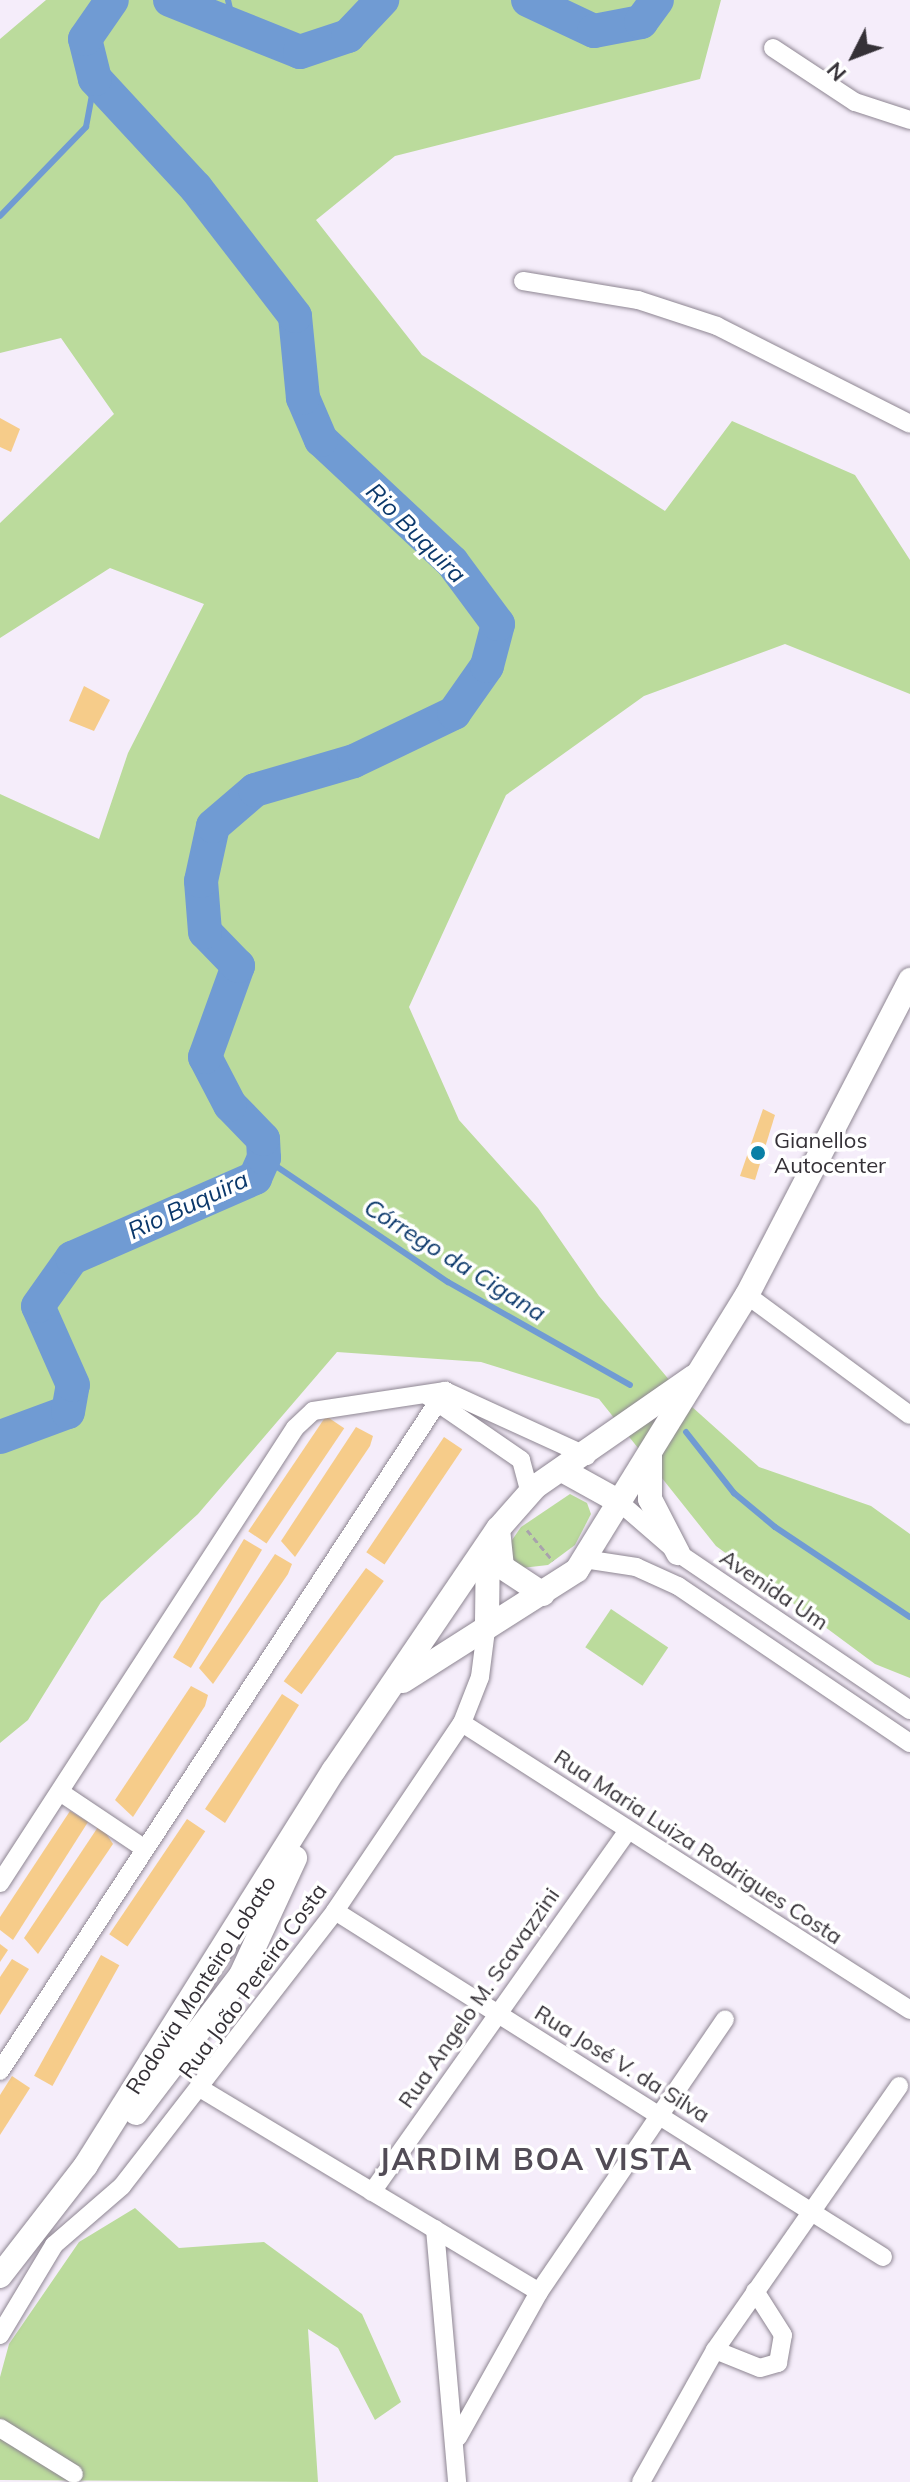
<!DOCTYPE html>
<html>
<head>
<meta charset="utf-8">
<style>
	body { margin:0 }
	#map { position:relative; width:910px; height:2482px; overflow:hidden; background:#f5edfa; font-family:Mulish,sans-serif }
	div>[style] { position:absolute }
	.green>* { inset:0; background:#bbdb9c; transform-origin:0 0 }
	.stream>* { height:6px; margin:-3px; padding:0 3px; transform-origin:3px; border-radius:3px; background:#709bd3 }
	.river>* { height:34px; margin:-17px; padding:0 17px; transform-origin:17px; border-radius:17px; background:#709bd3 }
	.building>* { inset:0; background:#f6cc8a; transform-origin:0 0 }
	.path>* { height:3px; margin-top:-1.5px; transform-origin:0; background:repeating-linear-gradient(90deg,#a8a2ac 0 6px,transparent 0 10px) }
	.roads { filter:drop-shadow(0 0 2px #8e8692) drop-shadow(0 0 2px #8e8692) }
	.street>* { height:18px; margin:-9px; padding:0 9px; transform-origin:9px; border-radius:9px; background:#fff }
	.secondary>* { height:24px; margin:-12px; padding:0 12px; transform-origin:12px; border-radius:12px; background:#fff }
	.dots>* { width:22px; height:22px; translate:-50% -50%; box-sizing:border-box; border:4px solid #fff; border-radius:50% }
	span { translate:-50% -50%; white-space:nowrap; text-align:center; line-height:1.15; -webkit-text-stroke:7px #fff; paint-order:stroke }
	.poi-label { font-size:22px; color:#353137 }
	.left { translate:0 -50%; text-align:left }
	.street-label { font-size:22px; color:#353137 }
	.water-label { font-size:24px; color:#0b386b; font-style:italic }
	.district-label { font-size:30px; color:#524c56; font-weight:700; letter-spacing:2px }
	.north { position:absolute; left:814px; top:16px; width:80px; height:80px; -webkit-text-stroke:6px #fff; paint-order:stroke; rotate:228deg; font-size:22px; font-weight:700; line-height:32px; text-align:center; color:#353137 }
	.north::after { content:''; display:block; margin:auto; width:28px; height:36px; background:#353137; clip-path:polygon(50% 0,100% 100%,50% 72%,0 100%) }
</style>
</head>
<body>
<div id="map">
	<div class="green">
		<i style="clip-path:polygon(46px 0,721px 0,700px 79px,395px 156px,316px 220px,422px 355px,665px 511px,732px 421px,855px 475px,910px 560px,910px 694px,785px 644px,644px 696px,506px 795px,409px 1007px,459px 1120px,538px 1208px,599px 1296px,691px 1406px,759px 1467px,871px 1506px,910px 1534px,910px 1678px,875px 1664px,716px 1546px,599px 1399px,481px 1362px,337px 1352px,198px 1514px,101px 1602px,28px 1720px,0 1743px,0 794px,99px 839px,128px 753px,204px 604px,110px 568px,0 638px,0 523px,114px 414px,61px 338px,0 353px,0 39px)"></i>
		<i style="clip-path:polygon(570px 1494px,587px 1503px,591px 1514px,575px 1545px,548px 1565px,513px 1569px,510px 1543px,521px 1527px)"></i>
		<i style="left:611px;top:1609px;width:69px;height:46px;rotate:34deg"></i>
		<i style="clip-path:polygon(135px 2208px,179px 2248px,264px 2242px,362px 2314px,401px 2402px,375px 2420px,338px 2348px,308px 2329px,318px 2482px,0 2480px,0 2377px,9px 2344px,79px 2242px)"></i>
	</div>
	<div class="stream">
		<i style="left:228px;top:0;width:27px;rotate:77deg"></i>
		<i style="left:0;top:216px;width:124px;rotate:-46deg"></i>
		<i style="left:86px;top:127px;width:49px;rotate:-79.4deg"></i>
		<i style="left:264px;top:1158px;width:222px;rotate:34deg"></i>
		<i style="left:448px;top:1282px;width:209px;rotate:29.5deg"></i>
		<i style="left:686px;top:1432px;width:78px;rotate:51.8deg"></i>
		<i style="left:734px;top:1493px;width:53px;rotate:39.7deg"></i>
		<i style="left:775px;top:1527px;width:162px;rotate:33.7deg"></i>
	</div>
	<div class="river">
		<i style="left:170px;top:0;width:140px;rotate:21.8deg"></i>
		<i style="left:300px;top:52px;width:51px;rotate:-18.4deg"></i>
		<i style="left:348px;top:36px;width:50px;rotate:-46.6deg"></i>
		<i style="left:528px;top:0;width:73px;rotate:25.2deg"></i>
		<i style="left:594px;top:31px;width:48px;rotate:-10.8deg"></i>
		<i style="left:641px;top:22px;width:27px;rotate:-54deg"></i>
		<i style="left:0;top:1437px;width:72px;rotate:-20.2deg"></i>
		<i style="left:68px;top:1412px;width:27px;rotate:-80deg"></i>
		<i style="left:73px;top:1385px;width:86px;rotate:-113.9deg"></i>
		<i style="left:38px;top:1306px;width:59px;rotate:-54.7deg"></i>
		<i style="left:72px;top:1258px;width:200px;rotate:-23.6deg"></i>
		<i style="left:255px;top:1178px;width:22px;rotate:-66deg"></i>
		<i style="left:264px;top:1158px;width:19px;rotate:-93deg"></i>
		<i style="left:263px;top:1139px;width:47px;rotate:-134.1deg"></i>
		<i style="left:230px;top:1105px;width:54px;rotate:-117.5deg"></i>
		<i style="left:205px;top:1057px;width:97px;rotate:-70.1deg"></i>
		<i style="left:238px;top:966px;width:47px;rotate:-134.1deg"></i>
		<i style="left:205px;top:932px;width:51px;rotate:-94.5deg"></i>
		<i style="left:201px;top:881px;width:56px;rotate:-77.7deg"></i>
		<i style="left:213px;top:826px;width:55px;rotate:-40.6deg"></i>
		<i style="left:255px;top:790px;width:103px;rotate:-16.3deg"></i>
		<i style="left:354px;top:761px;width:111px;rotate:-25.6deg"></i>
		<i style="left:454px;top:713px;width:57px;rotate:-54.9deg"></i>
		<i style="left:487px;top:666px;width:43px;rotate:-75.3deg"></i>
		<i style="left:498px;top:624px;width:77px;rotate:-126.6deg"></i>
		<i style="left:452px;top:562px;width:179px;rotate:-137deg"></i>
		<i style="left:321px;top:440px;width:46px;rotate:-113.2deg"></i>
		<i style="left:303px;top:398px;width:82px;rotate:-95.6deg"></i>
		<i style="left:295px;top:316px;width:162px;rotate:-127.7deg"></i>
		<i style="left:196px;top:188px;width:149px;rotate:-132.8deg"></i>
		<i style="left:95px;top:79px;width:41px;rotate:-104deg"></i>
		<i style="left:85px;top:39px;width:47px;rotate:-55.3deg"></i>
	</div>
	<div class="building">
		<i style="clip-path:polygon(0 418px,20px 429px,11px 452px,0 447px)"></i>
		<i style="clip-path:polygon(84px 686px,110px 700px,94px 731px,69px 721px)"></i>
		<i style="clip-path:polygon(763px 1109px,775px 1115px,755px 1180px,740px 1176px)"></i>
		<i style="left:326px;top:1416px;width:22px;height:139px;rotate:34deg"></i>
		<i style="clip-path:polygon(356px 1427px,373px 1436px,370px 1446px,295px 1557px,281px 1541px)"></i>
		<i style="left:444px;top:1437px;width:22px;height:139px;rotate:34deg"></i>
		<i style="left:244px;top:1539px;width:21px;height:138px;rotate:31deg"></i>
		<i style="clip-path:polygon(275px 1554px,292px 1564px,288px 1574px,213px 1684px,199px 1668px)"></i>
		<i style="left:366px;top:1568px;width:22px;height:140px;rotate:36deg"></i>
		<i style="clip-path:polygon(191px 1686px,208px 1695px,205px 1706px,133px 1817px,115px 1800px)"></i>
		<i style="clip-path:polygon(282px 1694px,299px 1705px,225px 1823px,205px 1809px)"></i>
		<i style="clip-path:polygon(70px 1811px,88px 1822px,13px 1940px,0 1930px,0 1917px)"></i>
		<i style="left:187px;top:1819px;width:22px;height:139px;rotate:34deg"></i>
		<i style="clip-path:polygon(100px 1824px,113px 1844px,38px 1954px,24px 1938px)"></i>
		<i style="clip-path:polygon(0 1944px,8px 1950px,0 1962px)"></i>
		<i style="left:101px;top:1955px;width:21px;height:138px;rotate:29deg"></i>
		<i style="clip-path:polygon(12px 1959px,29px 1969px,0 2015px,0 1977px)"></i>
		<i style="clip-path:polygon(12px 2076px,30px 2088px,0 2135px,0 2095px)"></i>
	</div>
	<div class="path">
		<i style="left:527px;top:1530px;width:40px;rotate:50deg"></i>
	</div>
	<div class="roads">
		<div class="street">
			<i style="left:773px;top:48px;width:98px;rotate:33.4deg"></i>
			<i style="left:855px;top:102px;width:58px;rotate:18.1deg"></i>
			<i style="left:523px;top:281px;width:117px;rotate:9.4deg"></i>
			<i style="left:638px;top:300px;width:83px;rotate:18.2deg"></i>
			<i style="left:717px;top:326px;width:216px;rotate:26.9deg"></i>
			<i style="left:747px;top:1295px;width:202px;rotate:36.4deg"></i>
			<i style="left:428px;top:1396px;width:113px;rotate:34.5deg"></i>
			<i style="left:521px;top:1460px;width:34px;rotate:75deg"></i>
			<i style="left:618px;top:1501px;width:79px;rotate:40.9deg"></i>
			<i style="left:678px;top:1553px;width:280px;rotate:34.1deg"></i>
			<i style="left:584px;top:1559px;width:53px;rotate:8.7deg"></i>
			<i style="left:636px;top:1567px;width:46px;rotate:24.3deg"></i>
			<i style="left:678px;top:1586px;width:280px;rotate:34.1deg"></i>
			<i style="left:462px;top:1723px;width:532px;rotate:32.64deg"></i>
			<i style="left:60px;top:1792px;width:102px;rotate:33.8deg"></i>
			<i style="left:0;top:1883px;width:542px;rotate:-57.04deg"></i>
			<i style="left:295px;top:1428px;width:25px;rotate:-43deg"></i>
			<i style="left:313px;top:1411px;width:134px;rotate:-8.6deg"></i>
			<i style="left:445px;top:1391px;width:156px;rotate:24.6deg"></i>
			<i style="left:335px;top:1911px;width:648px;rotate:32.27deg"></i>
			<i style="left:0;top:2071px;width:813px;rotate:-56.8deg"></i>
			<i style="left:203px;top:2090px;width:392px;rotate:31deg"></i>
			<i style="left:372px;top:2192px;width:441px;rotate:-54.7deg"></i>
			<i style="left:435px;top:2229px;width:254px;rotate:85deg"></i>
			<i style="left:0;top:2335px;width:105px;rotate:-59deg"></i>
			<i style="left:54px;top:2245px;width:90px;rotate:-40.9deg"></i>
			<i style="left:122px;top:2186px;width:348px;rotate:-52.2deg"></i>
			<i style="left:335px;top:1911px;width:227px;rotate:-56deg"></i>
			<i style="left:462px;top:1723px;width:49px;rotate:-68.6deg"></i>
			<i style="left:480px;top:1677px;width:55px;rotate:-82.7deg"></i>
			<i style="left:715px;top:2350px;width:48px;rotate:21.8deg"></i>
			<i style="left:760px;top:2368px;width:19px;rotate:-16deg"></i>
			<i style="left:778px;top:2363px;width:28px;rotate:-80deg"></i>
			<i style="left:783px;top:2335px;width:52px;rotate:-122.5deg"></i>
			<i style="left:0;top:2428px;width:87px;rotate:31.9deg"></i>
			<i style="left:458px;top:2437px;width:166px;rotate:-60.8deg"></i>
			<i style="left:539px;top:2292px;width:330px;rotate:-55.7deg"></i>
			<i style="left:641px;top:2482px;width:151px;rotate:-60.7deg"></i>
			<i style="left:715px;top:2350px;width:322px;rotate:-55.1deg"></i>
		</div>
		<div class="secondary">
			<i style="left:650px;top:1454px;width:45px;rotate:90deg"></i>
			<i style="left:650px;top:1499px;width:61px;rotate:62.6deg"></i>
			<i style="left:562px;top:1470px;width:64px;rotate:29deg"></i>
			<i style="left:498px;top:1529px;width:38px;rotate:84deg"></i>
			<i style="left:502px;top:1567px;width:49px;rotate:33.4deg"></i>
			<i style="left:487px;top:1622px;width:77px;rotate:-89.3deg"></i>
			<i style="left:403px;top:1681px;width:206px;rotate:-32.5deg"></i>
			<i style="left:577px;top:1570px;width:323px;rotate:-58.3deg"></i>
			<i style="left:747px;top:1295px;width:355px;rotate:-62.6deg"></i>
			<i style="left:136px;top:2113px;width:173px;rotate:-52.7deg"></i>
			<i style="left:241px;top:1975px;width:129px;rotate:-65.2deg"></i>
			<i style="left:0;top:2276px;width:140px;rotate:-52.2deg"></i>
			<i style="left:86px;top:2165px;width:466px;rotate:-57.9deg"></i>
			<i style="left:334px;top:1770px;width:292px;rotate:-55.8deg"></i>
			<i style="left:498px;top:1529px;width:56px;rotate:-48.6deg"></i>
			<i style="left:535px;top:1487px;width:193px;rotate:-34.8deg"></i>
		</div>
	</div>
	<div class="dots">
		<i style="left:758px;top:1153px;background:#097fa6"></i>
	</div>
	<div class="poi-label">
		<span class="left" style="left:774px;top:1153px">Gianellos<br>Autocenter</span>
	</div>
	<div class="street-label">
		<span style="left:774px;top:1590px;rotate:34deg">Avenida Um</span>
		<span style="left:698px;top:1847px;rotate:33deg">Rua Maria Luiza Rodrigues Costa</span>
		<span style="left:253px;top:1981px;rotate:-54deg">Rua João Pereira Costa</span>
		<span style="left:201px;top:1985px;rotate:-57deg">Rodovia Monteiro Lobato</span>
		<span style="left:479px;top:1998px;rotate:-55deg">Rua Angelo M. Scavazzini</span>
		<span style="left:622px;top:2064px;rotate:32deg">Rua José V. da Silva</span>
	</div>
	<div class="water-label">
		<span style="left:416px;top:533px;rotate:45deg">Rio Buquira</span>
		<span style="left:188px;top:1205px;rotate:-25deg">Rio Buquira</span>
		<span style="left:455px;top:1260px;rotate:32deg">Córrego da Cigana</span>
	</div>
	<div class="district-label">
		<span style="left:536px;top:2159px">JARDIM BOA VISTA</span>
	</div>
	<div class="north">N</div>
</div>
</body>
</html>
